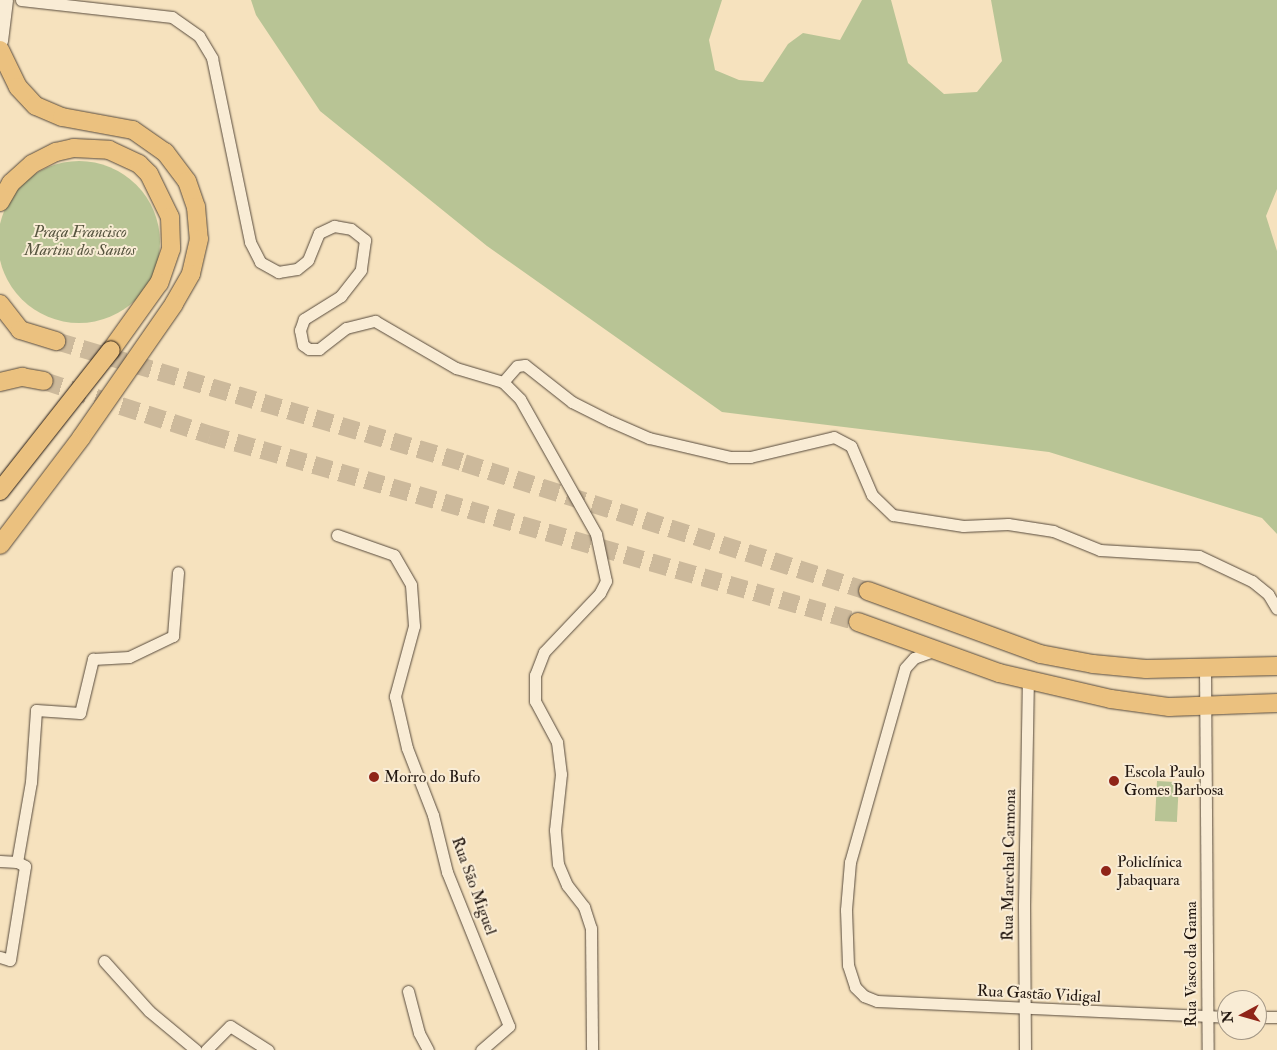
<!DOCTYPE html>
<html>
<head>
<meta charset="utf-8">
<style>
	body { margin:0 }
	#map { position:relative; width:1277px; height:1050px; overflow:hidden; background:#f6e2be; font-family:"IM FELL Double Pica",serif }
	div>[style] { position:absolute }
	.green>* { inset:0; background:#b8c495; transform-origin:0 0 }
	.round { border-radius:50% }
	.primary-tunnel>* { height:18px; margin-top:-9px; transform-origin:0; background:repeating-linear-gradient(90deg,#ccb99b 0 18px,transparent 0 27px) }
	.roads { filter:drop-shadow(0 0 1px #574a3c) drop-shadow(0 0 1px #574a3c) }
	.minor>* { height:11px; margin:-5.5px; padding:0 5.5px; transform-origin:5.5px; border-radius:5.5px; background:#f9ecd5 }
	.secondary>* { height:16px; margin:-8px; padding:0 8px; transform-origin:8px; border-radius:8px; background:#f9ecd5 }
	.primary>* { height:18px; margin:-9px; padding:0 9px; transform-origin:9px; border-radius:9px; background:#ebc17f }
	.bridges { filter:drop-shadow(0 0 1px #221710) drop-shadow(0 0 1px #221710) }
	.primary-bridge>* { height:18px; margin:-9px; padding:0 9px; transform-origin:9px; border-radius:9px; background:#ebc17f }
	.dots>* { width:14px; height:14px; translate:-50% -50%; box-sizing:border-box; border:2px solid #f9ecd5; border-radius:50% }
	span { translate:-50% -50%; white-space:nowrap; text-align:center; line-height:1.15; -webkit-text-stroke:4px #f9ecd5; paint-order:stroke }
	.park-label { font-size:16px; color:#56543f; font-style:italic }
	.poi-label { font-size:16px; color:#221710 }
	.left { translate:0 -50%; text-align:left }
	.street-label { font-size:16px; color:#221710 }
	.north { position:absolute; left:1217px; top:990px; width:50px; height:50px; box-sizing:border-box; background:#f9ecd5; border:1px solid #a39786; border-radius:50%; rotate:264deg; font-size:14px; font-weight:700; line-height:20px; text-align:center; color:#221710 }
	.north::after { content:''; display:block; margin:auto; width:18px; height:22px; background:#8f2418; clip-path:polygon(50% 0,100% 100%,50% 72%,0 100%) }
</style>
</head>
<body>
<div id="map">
	<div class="green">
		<i style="clip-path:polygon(251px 0,722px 0,709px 40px,715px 70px,739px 80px,763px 82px,788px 44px,803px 33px,840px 40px,862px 0,891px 0,908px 63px,944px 94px,977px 92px,1002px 61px,991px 0,1277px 0,1277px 189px,1266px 216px,1277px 251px,1277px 534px,1262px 518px,1049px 452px,722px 412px,487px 246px,320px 111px,256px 15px)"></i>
		<i class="round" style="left:-2px;top:161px;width:162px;height:162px"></i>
		<i style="left:1157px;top:781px;width:22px;height:40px;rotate:3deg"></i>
	</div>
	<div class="primary-tunnel">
		<i style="left:56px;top:341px;width:426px;rotate:16.6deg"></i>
		<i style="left:464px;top:463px;width:424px;rotate:17.6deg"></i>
		<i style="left:44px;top:381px;width:175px;rotate:18deg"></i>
		<i style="left:210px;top:435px;width:674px;rotate:16.1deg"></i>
	</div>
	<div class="roads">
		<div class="minor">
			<i style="left:21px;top:0;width:152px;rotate:6.4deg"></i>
			<i style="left:172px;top:17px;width:33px;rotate:35deg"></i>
			<i style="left:199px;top:36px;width:26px;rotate:59deg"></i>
			<i style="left:212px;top:58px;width:188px;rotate:78.3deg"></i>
			<i style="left:250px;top:242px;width:22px;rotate:63deg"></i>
			<i style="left:260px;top:262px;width:21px;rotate:29deg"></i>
			<i style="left:278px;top:272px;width:19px;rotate:-9deg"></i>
			<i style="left:297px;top:269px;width:14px;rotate:-39deg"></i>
			<i style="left:308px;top:260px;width:29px;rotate:-68deg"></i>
			<i style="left:319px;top:233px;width:17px;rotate:-25deg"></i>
			<i style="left:334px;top:226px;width:17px;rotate:10deg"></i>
			<i style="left:351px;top:229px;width:18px;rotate:38deg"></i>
			<i style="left:365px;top:240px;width:30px;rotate:98deg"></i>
			<i style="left:361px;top:270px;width:33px;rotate:128deg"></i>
			<i style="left:341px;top:296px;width:44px;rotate:148.1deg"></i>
			<i style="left:304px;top:319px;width:12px;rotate:110deg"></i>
			<i style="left:300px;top:330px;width:15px;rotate:79deg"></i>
			<i style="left:303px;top:345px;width:7px;rotate:34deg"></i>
			<i style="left:309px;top:349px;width:10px"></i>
			<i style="left:319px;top:349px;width:34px;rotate:-38deg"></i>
			<i style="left:346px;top:328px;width:30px;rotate:-14deg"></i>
			<i style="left:375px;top:321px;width:94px;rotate:30.1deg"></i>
			<i style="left:456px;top:368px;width:49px;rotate:16.6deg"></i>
			<i style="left:503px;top:382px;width:24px;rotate:45deg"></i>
			<i style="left:520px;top:399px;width:155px;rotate:60.6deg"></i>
			<i style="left:596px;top:534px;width:48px;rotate:78deg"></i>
			<i style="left:606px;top:581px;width:13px;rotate:117deg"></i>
			<i style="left:600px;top:593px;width:81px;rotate:133.5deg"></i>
			<i style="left:544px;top:652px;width:25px;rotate:111deg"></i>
			<i style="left:535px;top:675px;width:26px;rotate:90deg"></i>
			<i style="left:535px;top:701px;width:47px;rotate:61.8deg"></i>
			<i style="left:557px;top:742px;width:32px;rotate:83deg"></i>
			<i style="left:561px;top:774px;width:56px;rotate:96.1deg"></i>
			<i style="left:555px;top:830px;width:34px;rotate:85deg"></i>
			<i style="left:558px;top:864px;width:23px;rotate:67deg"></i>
			<i style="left:567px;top:885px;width:28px;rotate:52deg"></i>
			<i style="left:584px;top:907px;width:22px;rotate:72deg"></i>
			<i style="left:591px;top:928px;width:122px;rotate:89.5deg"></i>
			<i style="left:503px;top:382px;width:21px;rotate:-49deg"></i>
			<i style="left:517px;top:366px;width:8px;rotate:-7deg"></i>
			<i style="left:525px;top:365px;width:60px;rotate:38.2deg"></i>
			<i style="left:572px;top:402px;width:42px;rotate:26.6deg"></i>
			<i style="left:610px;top:421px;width:43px;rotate:23.6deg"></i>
			<i style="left:649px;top:438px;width:83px;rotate:13.2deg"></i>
			<i style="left:730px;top:457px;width:20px"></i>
			<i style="left:750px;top:457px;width:86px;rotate:-13.4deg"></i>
			<i style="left:834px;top:437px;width:19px;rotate:28deg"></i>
			<i style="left:851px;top:446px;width:53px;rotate:66.8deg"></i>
			<i style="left:872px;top:495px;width:29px;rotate:44deg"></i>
			<i style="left:893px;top:515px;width:71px;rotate:8.9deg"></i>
			<i style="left:963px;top:526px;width:45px;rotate:-2.5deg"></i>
			<i style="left:1008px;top:524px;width:46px;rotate:8.8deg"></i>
			<i style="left:1053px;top:531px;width:51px;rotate:22deg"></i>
			<i style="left:1100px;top:550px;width:99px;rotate:3.5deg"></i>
			<i style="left:1199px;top:556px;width:59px;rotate:25.3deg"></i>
			<i style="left:1252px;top:581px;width:21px;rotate:39deg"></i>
			<i style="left:1268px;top:594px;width:17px;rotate:59deg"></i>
			<i style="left:337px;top:535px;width:60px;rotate:19.3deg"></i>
			<i style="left:394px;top:555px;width:34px;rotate:60deg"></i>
			<i style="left:411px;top:585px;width:41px;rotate:85.8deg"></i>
			<i style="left:414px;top:626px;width:73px;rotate:105.2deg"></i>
			<i style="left:395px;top:696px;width:53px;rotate:77deg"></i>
			<i style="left:407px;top:748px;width:72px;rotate:68.8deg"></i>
			<i style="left:433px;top:815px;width:59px;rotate:76.2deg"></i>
			<i style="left:447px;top:872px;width:166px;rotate:68.1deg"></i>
			<i style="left:509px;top:1026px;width:37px;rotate:139deg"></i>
			<i style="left:933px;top:651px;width:20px;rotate:160deg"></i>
			<i style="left:914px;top:658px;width:13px;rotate:132deg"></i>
			<i style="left:905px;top:668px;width:202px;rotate:105.8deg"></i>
			<i style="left:850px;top:862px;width:48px;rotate:94.8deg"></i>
			<i style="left:846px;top:910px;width:55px;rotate:87.9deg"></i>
			<i style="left:848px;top:965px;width:23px;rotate:72deg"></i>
			<i style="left:855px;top:987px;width:13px;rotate:45deg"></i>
			<i style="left:864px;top:996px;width:14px;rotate:21deg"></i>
			<i style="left:877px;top:1001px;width:350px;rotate:2.6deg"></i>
			<i style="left:1205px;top:668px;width:382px;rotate:89.6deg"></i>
			<i style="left:0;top:861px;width:17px;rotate:3deg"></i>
			<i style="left:17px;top:862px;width:81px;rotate:-80.1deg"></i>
			<i style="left:31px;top:782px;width:72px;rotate:-86deg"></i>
			<i style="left:36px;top:710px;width:44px;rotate:3.9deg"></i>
			<i style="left:80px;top:713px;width:56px;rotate:-76.5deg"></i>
			<i style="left:93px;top:659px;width:36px;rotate:-3deg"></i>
			<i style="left:129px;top:657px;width:49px;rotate:-25.5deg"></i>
			<i style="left:173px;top:636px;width:64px;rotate:-85.5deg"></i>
			<i style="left:0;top:957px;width:10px;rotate:17deg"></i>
			<i style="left:10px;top:960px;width:95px;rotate:-80.9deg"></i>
			<i style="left:25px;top:866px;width:9px;rotate:-153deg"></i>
			<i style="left:104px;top:961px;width:67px;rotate:48deg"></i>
			<i style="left:149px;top:1011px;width:61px;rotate:39.7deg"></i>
			<i style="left:408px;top:991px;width:43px;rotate:75.3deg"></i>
			<i style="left:419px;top:1033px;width:19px;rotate:62deg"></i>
			<i style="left:1257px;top:1017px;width:20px"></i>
			<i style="left:206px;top:1050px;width:34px;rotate:-45deg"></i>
			<i style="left:230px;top:1026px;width:45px;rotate:32.3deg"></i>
			<i style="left:1025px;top:1050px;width:145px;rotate:-90.4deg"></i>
			<i style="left:1024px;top:905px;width:224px;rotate:-89deg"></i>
		</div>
		<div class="secondary">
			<i style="left:0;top:41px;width:41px;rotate:-83deg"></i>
		</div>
		<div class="primary">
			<i style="left:0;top:50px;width:41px;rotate:64.1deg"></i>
			<i style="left:18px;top:87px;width:26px;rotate:47deg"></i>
			<i style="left:36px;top:106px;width:28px;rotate:23deg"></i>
			<i style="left:62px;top:117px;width:72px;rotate:10.4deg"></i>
			<i style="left:133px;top:130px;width:39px;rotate:35deg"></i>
			<i style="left:165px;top:152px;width:36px;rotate:53deg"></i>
			<i style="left:187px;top:181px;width:28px;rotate:71deg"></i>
			<i style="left:196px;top:207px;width:32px;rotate:85deg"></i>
			<i style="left:199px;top:239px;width:36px;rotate:103deg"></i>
			<i style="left:191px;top:274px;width:34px;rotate:120deg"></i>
			<i style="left:174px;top:304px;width:163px;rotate:124.8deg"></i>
			<i style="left:81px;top:438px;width:134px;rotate:127.1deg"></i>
			<i style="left:0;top:202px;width:22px;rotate:-60deg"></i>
			<i style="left:11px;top:183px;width:28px;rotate:-42deg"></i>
			<i style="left:32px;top:164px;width:27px;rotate:-27deg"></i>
			<i style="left:56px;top:152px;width:18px;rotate:-13deg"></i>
			<i style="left:74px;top:148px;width:35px;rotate:3deg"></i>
			<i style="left:109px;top:150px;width:33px;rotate:25deg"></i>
			<i style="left:139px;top:164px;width:14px;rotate:45deg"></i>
			<i style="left:149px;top:174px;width:48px;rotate:64deg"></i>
			<i style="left:170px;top:217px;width:32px;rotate:88deg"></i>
			<i style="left:171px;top:249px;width:36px;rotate:109deg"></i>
			<i style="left:159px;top:283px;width:82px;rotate:125.6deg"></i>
			<i style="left:0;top:304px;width:33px;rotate:52deg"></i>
			<i style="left:20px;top:330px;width:38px;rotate:17deg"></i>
			<i style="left:0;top:382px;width:23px;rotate:-13deg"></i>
			<i style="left:22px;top:377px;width:22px;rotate:10deg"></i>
			<i style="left:868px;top:591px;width:183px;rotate:20.1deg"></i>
			<i style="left:1040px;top:654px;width:54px;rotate:10.7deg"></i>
			<i style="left:1093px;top:664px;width:53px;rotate:5.4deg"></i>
			<i style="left:1146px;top:669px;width:131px;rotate:-1.3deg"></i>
			<i style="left:858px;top:622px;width:150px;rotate:19.9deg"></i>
			<i style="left:999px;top:673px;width:115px;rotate:13.1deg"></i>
			<i style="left:1111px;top:699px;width:59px;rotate:7.9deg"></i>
			<i style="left:1169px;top:707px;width:108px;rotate:-2.1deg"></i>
		</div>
	</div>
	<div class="bridges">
		<div class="primary-bridge">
			<i style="left:0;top:491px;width:179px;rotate:-51.8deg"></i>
		</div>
	</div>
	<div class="dots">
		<i style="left:374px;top:777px;background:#8f2418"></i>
		<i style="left:1114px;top:781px;background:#8f2418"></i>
		<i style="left:1106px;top:871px;background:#8f2418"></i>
	</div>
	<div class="park-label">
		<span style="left:80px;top:241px">Praça Francisco<br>Martins dos Santos</span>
	</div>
	<div class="poi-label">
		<span class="left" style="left:1124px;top:781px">Escola Paulo<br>Gomes Barbosa</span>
		<span class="left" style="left:384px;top:777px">Morro do Bufo</span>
		<span class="left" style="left:1117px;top:871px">Policlínica<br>Jabaquara</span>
	</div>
	<div class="street-label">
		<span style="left:1009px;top:865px;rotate:-89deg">Rua Marechal Carmona</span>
		<span style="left:474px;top:886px;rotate:70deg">Rua São Miguel</span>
		<span style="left:1191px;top:964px;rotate:-90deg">Rua Vasco da Gama</span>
		<span style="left:1039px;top:994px;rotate:3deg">Rua Gastão Vidigal</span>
	</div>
	<div class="north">N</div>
</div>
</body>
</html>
